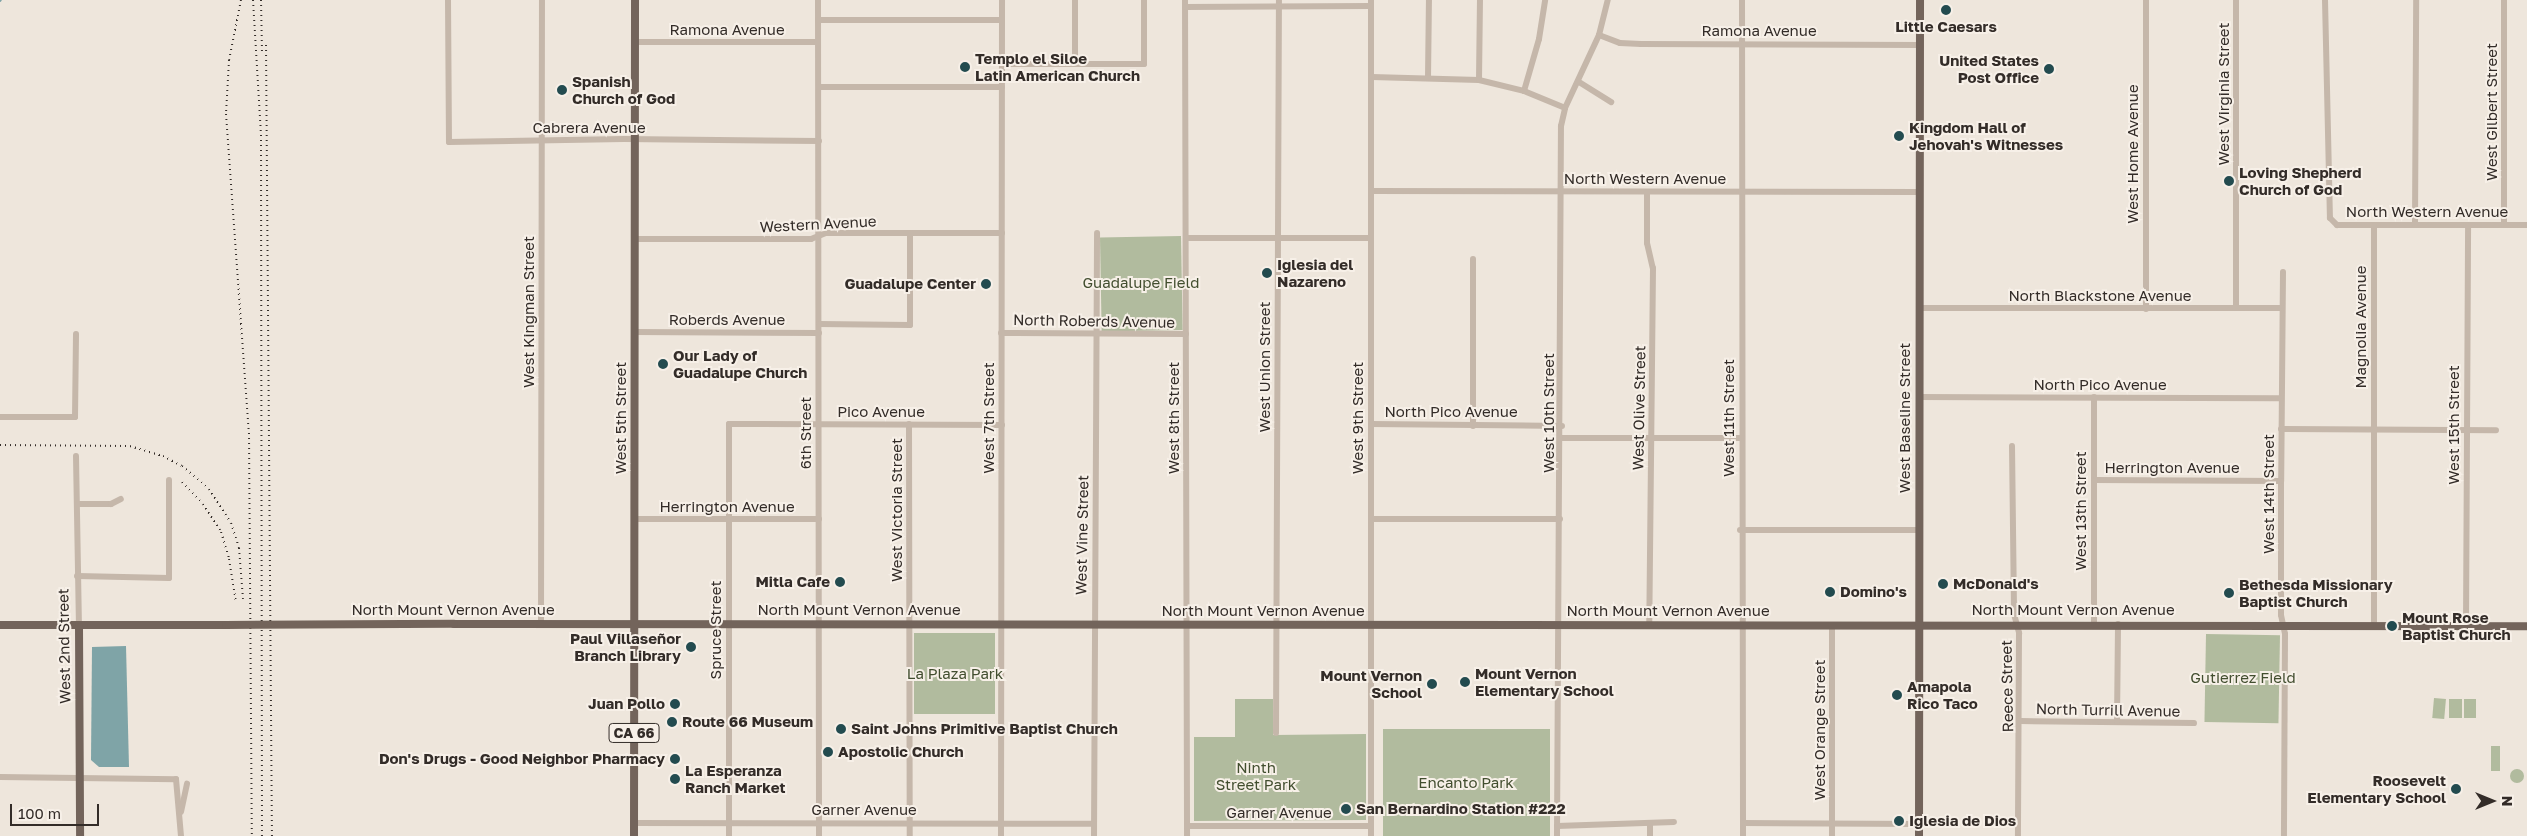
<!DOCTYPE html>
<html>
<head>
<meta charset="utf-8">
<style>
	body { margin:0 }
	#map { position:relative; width:2527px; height:836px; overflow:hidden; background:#eee6dc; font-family:"Golos Text",sans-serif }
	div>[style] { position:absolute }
	.green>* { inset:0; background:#b1bb9e; transform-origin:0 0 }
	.round { border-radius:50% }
	.water>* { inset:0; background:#7fa4a7 }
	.stream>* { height:2px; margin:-1px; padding:0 1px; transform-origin:1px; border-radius:1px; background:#7fa4a7 }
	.minor>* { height:6px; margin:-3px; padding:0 3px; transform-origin:3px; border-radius:3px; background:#c5b7aa }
	.major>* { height:8px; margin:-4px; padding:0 4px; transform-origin:4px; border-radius:4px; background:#73645b }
	.rail>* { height:2px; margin-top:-1px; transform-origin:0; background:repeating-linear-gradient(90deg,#332c28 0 1px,transparent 0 5px) }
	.major-bridge>* { height:8px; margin:-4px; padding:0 4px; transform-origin:4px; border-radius:4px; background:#73645b }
	.dots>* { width:14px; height:14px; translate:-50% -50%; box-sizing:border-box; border:2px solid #f7f0e8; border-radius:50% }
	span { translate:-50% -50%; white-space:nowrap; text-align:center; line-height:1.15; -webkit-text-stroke:4px #f7f0e8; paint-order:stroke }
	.shield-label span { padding:1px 4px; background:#f7f0e8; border:1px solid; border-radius:4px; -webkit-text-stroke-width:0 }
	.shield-label { font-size:14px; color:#332c28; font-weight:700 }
	.poi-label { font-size:15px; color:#332c28; font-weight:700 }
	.left { translate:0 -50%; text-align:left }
	.right { translate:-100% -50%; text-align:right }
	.street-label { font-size:15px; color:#332c28 }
	.park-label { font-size:15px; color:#424e2f }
	.north { position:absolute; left:2467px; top:776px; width:50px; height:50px; -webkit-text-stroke:4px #f7f0e8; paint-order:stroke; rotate:90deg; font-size:14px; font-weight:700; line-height:20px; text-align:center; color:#332c28 }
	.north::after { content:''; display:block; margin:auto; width:18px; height:22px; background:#332c28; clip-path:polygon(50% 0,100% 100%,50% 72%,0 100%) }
	.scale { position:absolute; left:10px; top:804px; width:89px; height:22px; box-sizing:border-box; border:2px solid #332c28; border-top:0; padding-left:6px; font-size:15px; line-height:18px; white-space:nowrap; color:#332c28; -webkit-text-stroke:4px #f7f0e8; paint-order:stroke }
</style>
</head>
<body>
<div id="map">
	<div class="green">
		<i style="left:1181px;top:236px;width:94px;height:81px;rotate:89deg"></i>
		<i style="left:914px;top:633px;width:81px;height:81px"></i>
		<i style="left:2206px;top:634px;width:74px;height:88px;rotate:1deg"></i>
		<i style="left:2434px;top:698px;width:12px;height:20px;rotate:5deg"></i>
		<i style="clip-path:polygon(1235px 699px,1273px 699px,1273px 735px,1366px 734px,1366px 820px,1194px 821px,1194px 737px,1235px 737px)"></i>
		<i style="left:2449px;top:699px;width:13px;height:19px"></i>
		<i style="left:2464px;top:699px;width:12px;height:19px"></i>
		<i style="left:1383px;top:729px;width:167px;height:107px"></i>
		<i style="left:2491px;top:746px;width:9px;height:25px"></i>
		<i class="round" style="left:2510px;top:769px;width:14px;height:14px"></i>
	</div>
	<div class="water">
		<i style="clip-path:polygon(126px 646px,129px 767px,99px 767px,91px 760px,92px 647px)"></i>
	</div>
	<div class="stream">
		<i style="left:0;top:1px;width:1px;rotate:-45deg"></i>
	</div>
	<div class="minor">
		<i style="left:448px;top:0;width:142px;rotate:89.6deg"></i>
		<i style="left:449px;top:142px;width:175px;rotate:-1deg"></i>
		<i style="left:624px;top:139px;width:195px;rotate:0.6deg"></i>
		<i style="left:818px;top:0;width:836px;rotate:89.93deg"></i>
		<i style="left:1075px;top:0;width:62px;rotate:90deg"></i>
		<i style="left:1185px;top:0;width:836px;rotate:89.86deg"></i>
		<i style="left:1742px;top:0;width:836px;rotate:89.93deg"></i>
		<i style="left:2236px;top:0;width:308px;rotate:90deg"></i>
		<i style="left:2325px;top:0;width:218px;rotate:88.7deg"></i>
		<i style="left:2330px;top:218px;width:10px;rotate:45deg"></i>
		<i style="left:2337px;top:225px;width:190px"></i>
		<i style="left:1185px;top:7px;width:186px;rotate:-0.3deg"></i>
		<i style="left:818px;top:20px;width:184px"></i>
		<i style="left:1599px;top:35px;width:22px;rotate:21deg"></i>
		<i style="left:1620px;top:43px;width:21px;rotate:3deg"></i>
		<i style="left:1641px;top:44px;width:279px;rotate:0.2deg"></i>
		<i style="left:635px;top:42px;width:183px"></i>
		<i style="left:1002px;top:64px;width:142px"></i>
		<i style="left:1144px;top:64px;width:64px;rotate:-90deg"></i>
		<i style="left:1372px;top:77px;width:107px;rotate:1.6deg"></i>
		<i style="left:1479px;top:80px;width:46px;rotate:13.7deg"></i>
		<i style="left:1524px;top:91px;width:44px;rotate:22.5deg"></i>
		<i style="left:1428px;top:78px;width:78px;rotate:-89.3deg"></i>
		<i style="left:1479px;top:80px;width:80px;rotate:-89.3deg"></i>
		<i style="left:1579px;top:82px;width:38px;rotate:32deg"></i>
		<i style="left:819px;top:87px;width:183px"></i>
		<i style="left:1524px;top:91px;width:54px;rotate:-73.9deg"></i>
		<i style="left:1539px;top:39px;width:39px;rotate:-81deg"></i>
		<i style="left:1371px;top:191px;width:549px;rotate:0.1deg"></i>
		<i style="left:1647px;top:192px;width:51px;rotate:90deg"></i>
		<i style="left:1647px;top:243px;width:26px;rotate:77deg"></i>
		<i style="left:1653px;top:268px;width:357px;rotate:90.6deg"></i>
		<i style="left:2504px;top:224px;width:224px;rotate:-90deg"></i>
		<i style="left:2415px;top:225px;width:225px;rotate:-89.7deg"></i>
		<i style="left:1186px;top:238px;width:185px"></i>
		<i style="left:634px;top:239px;width:177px"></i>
		<i style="left:811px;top:239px;width:16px;rotate:-22deg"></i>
		<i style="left:826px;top:233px;width:176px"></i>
		<i style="left:1473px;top:259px;width:167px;rotate:90deg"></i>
		<i style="left:2283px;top:272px;width:209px;rotate:90.5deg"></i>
		<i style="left:2281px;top:481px;width:134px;rotate:90deg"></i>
		<i style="left:2281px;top:615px;width:19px;rotate:78deg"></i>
		<i style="left:2285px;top:634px;width:202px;rotate:90.3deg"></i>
		<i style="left:1919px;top:308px;width:362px"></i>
		<i style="left:2146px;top:309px;width:309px;rotate:-90deg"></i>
		<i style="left:819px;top:324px;width:91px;rotate:0.6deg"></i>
		<i style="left:910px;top:325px;width:92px;rotate:-90deg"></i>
		<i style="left:634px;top:332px;width:185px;rotate:0.3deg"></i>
		<i style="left:1001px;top:333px;width:185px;rotate:0.3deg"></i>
		<i style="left:1919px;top:397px;width:362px;rotate:0.2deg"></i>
		<i style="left:2094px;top:397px;width:227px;rotate:90deg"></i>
		<i style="left:0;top:417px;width:75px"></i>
		<i style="left:75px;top:417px;width:83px;rotate:-89.3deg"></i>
		<i style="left:909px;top:424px;width:412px;rotate:89.9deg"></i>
		<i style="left:1371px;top:424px;width:191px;rotate:0.6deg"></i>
		<i style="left:2281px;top:429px;width:215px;rotate:0.3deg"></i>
		<i style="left:1562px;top:438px;width:180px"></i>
		<i style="left:2012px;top:446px;width:168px;rotate:89.3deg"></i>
		<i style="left:2014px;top:614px;width:20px;rotate:75deg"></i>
		<i style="left:2019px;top:633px;width:203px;rotate:90.3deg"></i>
		<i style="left:76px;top:456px;width:171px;rotate:89deg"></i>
		<i style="left:2094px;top:480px;width:187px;rotate:0.3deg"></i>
		<i style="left:77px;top:504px;width:34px"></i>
		<i style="left:111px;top:504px;width:11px;rotate:-27deg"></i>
		<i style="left:635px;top:519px;width:184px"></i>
		<i style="left:1371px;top:519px;width:189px"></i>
		<i style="left:1740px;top:530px;width:179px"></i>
		<i style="left:77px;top:576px;width:92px;rotate:1.2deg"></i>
		<i style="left:169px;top:578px;width:98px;rotate:-90deg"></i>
		<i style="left:541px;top:623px;width:623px;rotate:-89.91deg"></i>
		<i style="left:2374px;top:624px;width:399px;rotate:-90deg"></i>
		<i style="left:2466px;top:626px;width:401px;rotate:-89.7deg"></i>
		<i style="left:2021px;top:721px;width:173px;rotate:0.7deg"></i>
		<i style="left:2117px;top:722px;width:98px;rotate:-89.4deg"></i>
		<i style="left:1276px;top:733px;width:733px;rotate:-89.77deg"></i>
		<i style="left:0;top:777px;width:176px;rotate:0.7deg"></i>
		<i style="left:176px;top:779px;width:57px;rotate:85deg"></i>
		<i style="left:181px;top:812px;width:29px;rotate:-78deg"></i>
		<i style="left:634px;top:823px;width:460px;rotate:0.1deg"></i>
		<i style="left:1650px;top:823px;width:13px;rotate:90deg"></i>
		<i style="left:1743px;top:823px;width:176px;rotate:0.3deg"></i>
		<i style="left:1187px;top:826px;width:184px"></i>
		<i style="left:1557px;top:826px;width:117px;rotate:-2deg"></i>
		<i style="left:729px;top:836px;width:412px;rotate:-90deg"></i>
		<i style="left:729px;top:424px;width:273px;rotate:0.2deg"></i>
		<i style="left:1001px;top:836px;width:836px;rotate:-89.93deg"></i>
		<i style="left:1094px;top:836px;width:603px;rotate:-89.71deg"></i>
		<i style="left:1371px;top:836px;width:836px;rotate:-90deg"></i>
		<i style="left:1557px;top:836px;width:710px;rotate:-89.68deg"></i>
		<i style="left:1561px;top:126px;width:18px;rotate:-77deg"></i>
		<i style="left:1565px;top:108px;width:81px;rotate:-65deg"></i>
		<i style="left:1599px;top:35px;width:36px;rotate:-76deg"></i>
		<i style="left:1832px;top:836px;width:211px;rotate:-90deg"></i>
	</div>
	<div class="major">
		<i style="left:454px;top:624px;width:2073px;rotate:0.06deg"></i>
		<i style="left:0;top:625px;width:226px"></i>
		<i style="left:79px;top:627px;width:209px;rotate:89.7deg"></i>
		<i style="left:634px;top:836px;width:836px;rotate:-89.93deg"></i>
		<i style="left:1919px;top:836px;width:836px;rotate:-89.93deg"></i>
	</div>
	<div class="rail">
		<i style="left:241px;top:0;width:61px;rotate:101.3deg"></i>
		<i style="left:229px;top:60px;width:54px;rotate:93.2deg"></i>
		<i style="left:226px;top:114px;width:320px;rotate:85.9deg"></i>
		<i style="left:249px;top:433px;width:403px;rotate:89.6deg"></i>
		<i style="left:253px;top:0;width:135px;rotate:86.6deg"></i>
		<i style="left:261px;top:135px;width:701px;rotate:89.92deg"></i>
		<i style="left:261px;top:0;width:52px;rotate:88.9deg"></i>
		<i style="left:266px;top:45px;width:791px;rotate:89.57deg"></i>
		<i style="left:0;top:445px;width:130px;rotate:0.4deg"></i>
		<i style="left:130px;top:446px;width:34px;rotate:17deg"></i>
		<i style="left:163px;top:456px;width:21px;rotate:28deg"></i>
		<i style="left:182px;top:466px;width:35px;rotate:40deg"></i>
		<i style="left:209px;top:489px;width:40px;rotate:57.1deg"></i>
		<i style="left:231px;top:523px;width:26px;rotate:72deg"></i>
		<i style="left:239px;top:548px;width:51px;rotate:85.5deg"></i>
		<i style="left:182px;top:482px;width:30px;rotate:46deg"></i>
		<i style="left:203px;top:504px;width:33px;rotate:57deg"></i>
		<i style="left:221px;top:532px;width:28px;rotate:73deg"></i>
		<i style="left:229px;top:559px;width:44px;rotate:80.8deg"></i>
	</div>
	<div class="major-bridge">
		<i style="left:226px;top:625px;width:228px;rotate:-0.3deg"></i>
	</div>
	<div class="dots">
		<i style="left:1946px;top:10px;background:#234b4f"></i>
		<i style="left:965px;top:67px;background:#234b4f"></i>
		<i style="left:2049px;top:69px;background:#234b4f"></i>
		<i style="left:562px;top:90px;background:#234b4f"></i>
		<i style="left:1899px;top:136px;background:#234b4f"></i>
		<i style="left:2229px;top:181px;background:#234b4f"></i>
		<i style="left:1267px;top:273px;background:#234b4f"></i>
		<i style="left:986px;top:284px;background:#234b4f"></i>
		<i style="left:663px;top:364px;background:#234b4f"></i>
		<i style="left:840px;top:582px;background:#234b4f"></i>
		<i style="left:1943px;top:584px;background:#234b4f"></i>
		<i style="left:1830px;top:592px;background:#234b4f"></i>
		<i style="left:2229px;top:593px;background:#234b4f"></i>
		<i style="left:2392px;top:626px;background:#234b4f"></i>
		<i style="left:691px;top:647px;background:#234b4f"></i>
		<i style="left:1465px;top:682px;background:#234b4f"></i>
		<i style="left:1432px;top:684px;background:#234b4f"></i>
		<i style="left:1897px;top:695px;background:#234b4f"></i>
		<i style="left:675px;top:704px;background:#234b4f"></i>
		<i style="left:672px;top:722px;background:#234b4f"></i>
		<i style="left:841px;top:729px;background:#234b4f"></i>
		<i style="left:828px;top:752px;background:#234b4f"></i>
		<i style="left:675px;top:759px;background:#234b4f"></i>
		<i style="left:675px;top:779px;background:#234b4f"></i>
		<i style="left:2456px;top:789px;background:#234b4f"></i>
		<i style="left:1346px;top:809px;background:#234b4f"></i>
		<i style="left:1899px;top:821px;background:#234b4f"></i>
	</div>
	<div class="shield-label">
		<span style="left:634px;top:733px">CA 66</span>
	</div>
	<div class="poi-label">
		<span style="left:1946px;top:27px">Little Caesars</span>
		<span class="left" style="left:975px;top:67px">Templo el Siloe<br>Latin American Church</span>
		<span class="right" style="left:2039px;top:69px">United States<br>Post Office</span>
		<span class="left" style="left:572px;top:90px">Spanish<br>Church of God</span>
		<span class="left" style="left:1909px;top:136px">Kingdom Hall of<br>Jehovah's Witnesses</span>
		<span class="left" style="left:2239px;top:181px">Loving Shepherd<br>Church of God</span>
		<span class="left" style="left:1277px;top:273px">Iglesia del<br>Nazareno</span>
		<span class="right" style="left:976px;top:284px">Guadalupe Center</span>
		<span class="left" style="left:673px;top:364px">Our Lady of<br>Guadalupe Church</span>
		<span class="right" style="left:830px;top:582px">Mitla Cafe</span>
		<span class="left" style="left:1953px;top:584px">McDonald's</span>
		<span class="left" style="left:2239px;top:593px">Bethesda Missionary<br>Baptist Church</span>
		<span class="left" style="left:1840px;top:592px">Domino's</span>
		<span class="left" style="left:2402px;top:626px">Mount Rose<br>Baptist Church</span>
		<span class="right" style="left:681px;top:647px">Paul Villaseñor<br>Branch Library</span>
		<span class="left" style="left:1475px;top:682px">Mount Vernon<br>Elementary School</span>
		<span class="right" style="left:1422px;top:684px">Mount Vernon<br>School</span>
		<span class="left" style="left:1907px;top:695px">Amapola<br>Rico Taco</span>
		<span class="right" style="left:665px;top:704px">Juan Pollo</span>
		<span class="left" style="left:682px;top:722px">Route 66 Museum</span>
		<span class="left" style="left:851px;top:729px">Saint Johns Primitive Baptist Church</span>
		<span class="left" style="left:838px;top:752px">Apostolic Church</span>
		<span class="right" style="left:665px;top:759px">Don's Drugs - Good Neighbor Pharmacy</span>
		<span class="left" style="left:685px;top:779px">La Esperanza<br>Ranch Market</span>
		<span class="right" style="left:2446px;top:789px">Roosevelt<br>Elementary School</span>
		<span class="left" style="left:1356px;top:809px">San Bernardino Station #222</span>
		<span class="left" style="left:1909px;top:821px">Iglesia de Dios</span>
	</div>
	<div class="street-label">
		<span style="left:727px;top:30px">Ramona Avenue</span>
		<span style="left:1759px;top:31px">Ramona Avenue</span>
		<span style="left:2224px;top:94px;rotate:-90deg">West Virginia Street</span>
		<span style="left:2492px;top:112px;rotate:-90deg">West Gilbert Street</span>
		<span style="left:589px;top:128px">Cabrera Avenue</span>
		<span style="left:2133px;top:154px;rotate:-90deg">West Home Avenue</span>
		<span style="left:1645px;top:179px">North Western Avenue</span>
		<span style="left:2427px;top:212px">North Western Avenue</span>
		<span style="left:818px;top:224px;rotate:-3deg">Western Avenue</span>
		<span style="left:2100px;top:296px">North Blackstone Avenue</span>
		<span style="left:529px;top:312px;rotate:-90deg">West Kingman Street</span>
		<span style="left:727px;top:320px">Roberds Avenue</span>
		<span style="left:1094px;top:321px;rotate:1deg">North Roberds Avenue</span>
		<span style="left:2361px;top:327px;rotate:-90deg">Magnolia Avenue</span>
		<span style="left:1265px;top:367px;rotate:-90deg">West Union Street</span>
		<span style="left:2100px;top:385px">North Pico Avenue</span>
		<span style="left:1639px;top:408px;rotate:-89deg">West Olive Street</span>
		<span style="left:881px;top:412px">Pico Avenue</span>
		<span style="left:1451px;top:412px">North Pico Avenue</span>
		<span style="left:1549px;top:413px;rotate:-90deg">West 10th Street</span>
		<span style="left:621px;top:418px;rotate:-90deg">West 5th Street</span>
		<span style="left:989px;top:418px;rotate:-90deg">West 7th Street</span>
		<span style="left:1174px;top:418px;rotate:-90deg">West 8th Street</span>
		<span style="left:1358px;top:418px;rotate:-90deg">West 9th Street</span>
		<span style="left:1729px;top:418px;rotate:-90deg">West 11th Street</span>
		<span style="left:1905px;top:418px;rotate:-90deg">West Baseline Street</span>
		<span style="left:2454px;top:425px;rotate:-90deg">West 15th Street</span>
		<span style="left:806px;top:433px;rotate:-90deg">6th Street</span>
		<span style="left:2172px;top:468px">Herrington Avenue</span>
		<span style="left:2269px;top:494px;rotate:-90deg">West 14th Street</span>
		<span style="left:727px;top:507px">Herrington Avenue</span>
		<span style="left:897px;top:510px;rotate:-90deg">West Victoria Street</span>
		<span style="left:2081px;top:511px;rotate:-90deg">West 13th Street</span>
		<span style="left:1082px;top:535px;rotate:-89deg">West Vine Street</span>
		<span style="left:453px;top:610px">North Mount Vernon Avenue</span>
		<span style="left:859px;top:610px">North Mount Vernon Avenue</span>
		<span style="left:2073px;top:610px">North Mount Vernon Avenue</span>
		<span style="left:1263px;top:611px">North Mount Vernon Avenue</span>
		<span style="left:1668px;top:611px">North Mount Vernon Avenue</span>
		<span style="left:716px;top:630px;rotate:-90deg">Spruce Street</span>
		<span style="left:64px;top:646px;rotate:-91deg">West 2nd Street</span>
		<span style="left:2007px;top:686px;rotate:-91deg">Reece Street</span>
		<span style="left:2108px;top:710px;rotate:1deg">North Turrill Avenue</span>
		<span style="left:1820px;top:730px;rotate:-90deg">West Orange Street</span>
		<span style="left:864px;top:810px">Garner Avenue</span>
		<span style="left:1279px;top:813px">Garner Avenue</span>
	</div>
	<div class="park-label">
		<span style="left:1141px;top:283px">Guadalupe Field</span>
		<span style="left:955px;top:674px">La Plaza Park</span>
		<span style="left:2243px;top:678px">Gutierrez Field</span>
		<span style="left:1256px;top:776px">Ninth<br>Street Park</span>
		<span style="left:1466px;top:783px">Encanto Park</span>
	</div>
	<div class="north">N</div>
	<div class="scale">100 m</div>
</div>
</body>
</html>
